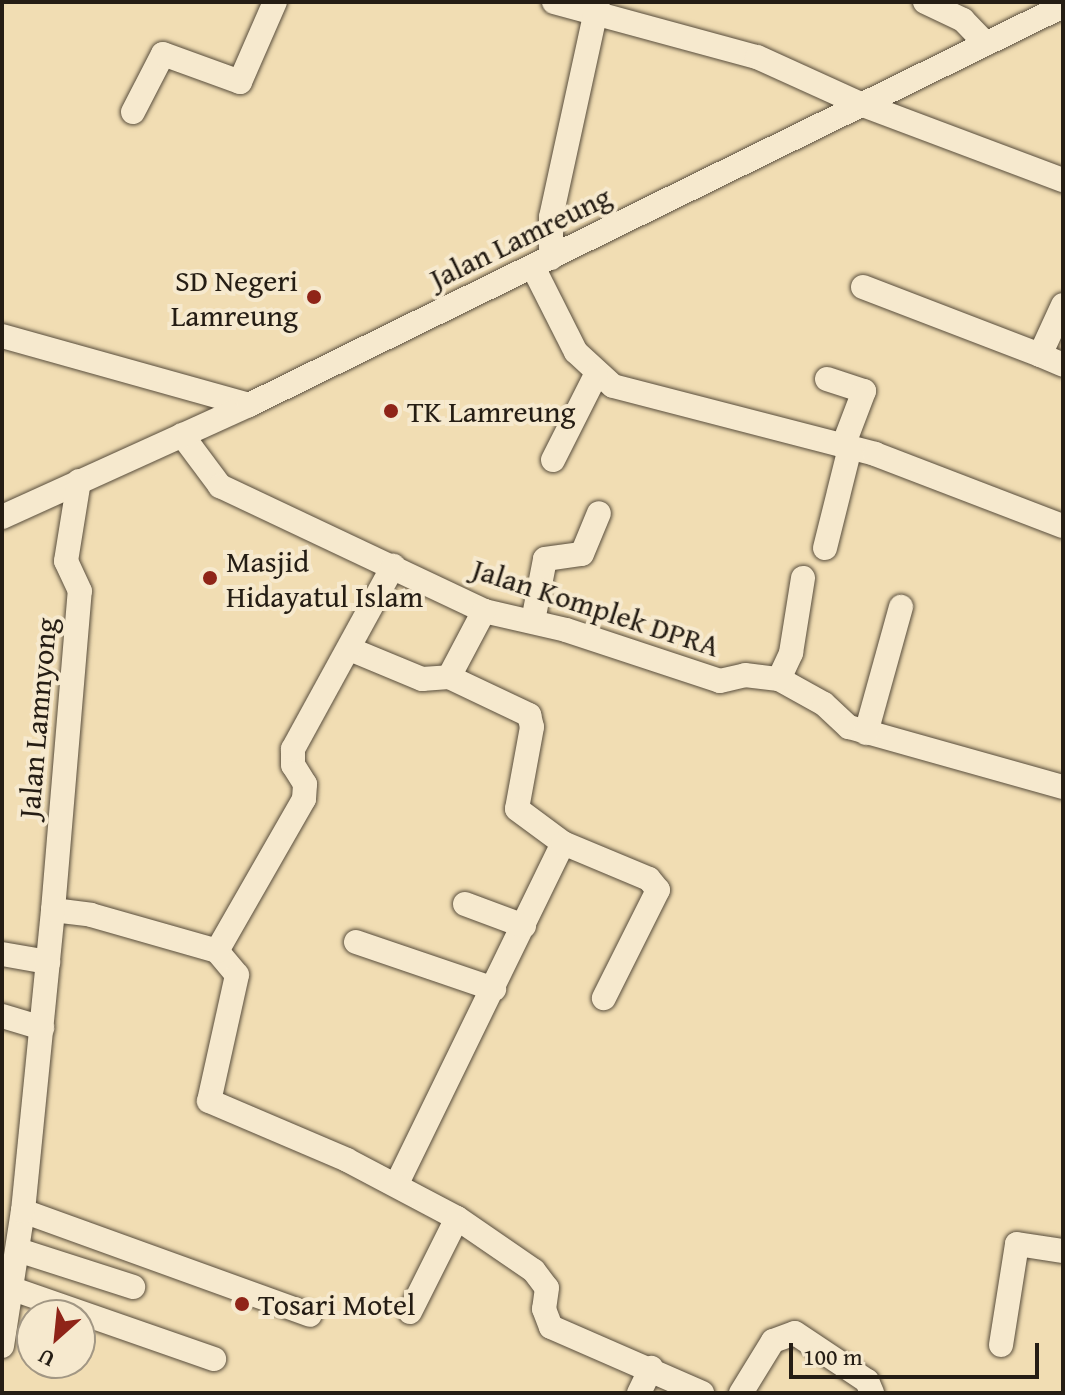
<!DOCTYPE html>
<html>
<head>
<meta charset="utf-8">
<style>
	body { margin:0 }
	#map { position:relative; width:1065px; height:1395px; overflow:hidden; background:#f1ddb3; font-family:"Gentium Book Plus",serif }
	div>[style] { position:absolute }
	.roads { filter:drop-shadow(0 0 2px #584d3c) drop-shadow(0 0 2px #584d3c) }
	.minor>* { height:24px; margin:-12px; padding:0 12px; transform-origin:12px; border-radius:12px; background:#f6e9ce }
	.dots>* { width:22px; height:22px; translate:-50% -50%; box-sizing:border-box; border:4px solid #f6e9ce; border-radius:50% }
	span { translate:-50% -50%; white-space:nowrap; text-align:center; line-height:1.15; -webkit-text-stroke:8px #f6e9ce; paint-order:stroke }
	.street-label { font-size:30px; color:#251d14 }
	.poi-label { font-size:30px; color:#251d14 }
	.right { translate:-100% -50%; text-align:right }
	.left { translate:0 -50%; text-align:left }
	.frame { position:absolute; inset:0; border:4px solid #251d14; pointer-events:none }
	.north { position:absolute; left:16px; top:1299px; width:80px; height:80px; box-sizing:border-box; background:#f6e9ce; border:2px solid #a29784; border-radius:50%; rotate:207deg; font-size:22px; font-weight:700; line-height:32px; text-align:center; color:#251d14 }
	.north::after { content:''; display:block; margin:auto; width:28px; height:36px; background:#8f2418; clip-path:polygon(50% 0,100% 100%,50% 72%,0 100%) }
	.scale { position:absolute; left:789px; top:1343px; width:250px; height:36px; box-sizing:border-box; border:4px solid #251d14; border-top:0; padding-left:10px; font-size:24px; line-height:28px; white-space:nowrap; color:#251d14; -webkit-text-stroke:6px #f6e9ce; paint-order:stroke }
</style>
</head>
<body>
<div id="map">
	<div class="roads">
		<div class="minor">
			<i style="left:554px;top:2px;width:210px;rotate:15.2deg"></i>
			<i style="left:757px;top:57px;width:116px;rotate:24.4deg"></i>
			<i style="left:863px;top:105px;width:214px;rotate:20.6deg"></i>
			<i style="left:925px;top:2px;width:42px;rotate:25.3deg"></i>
			<i style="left:963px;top:20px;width:33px;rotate:46deg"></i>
			<i style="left:133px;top:112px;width:65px;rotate:-62.7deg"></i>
			<i style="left:163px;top:54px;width:82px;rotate:20deg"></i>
			<i style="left:240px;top:82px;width:87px;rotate:-66.4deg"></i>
			<i style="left:551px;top:258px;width:41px;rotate:-90deg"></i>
			<i style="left:551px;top:217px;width:220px;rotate:-77.7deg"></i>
			<i style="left:533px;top:267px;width:95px;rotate:63.2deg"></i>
			<i style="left:576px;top:352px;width:50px;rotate:42.6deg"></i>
			<i style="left:613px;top:386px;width:271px;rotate:14.5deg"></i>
			<i style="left:875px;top:454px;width:201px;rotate:21deg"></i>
			<i style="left:863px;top:287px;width:190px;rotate:21deg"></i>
			<i style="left:1063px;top:305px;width:55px;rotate:114.7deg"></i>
			<i style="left:1040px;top:355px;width:25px;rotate:23deg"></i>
			<i style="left:2px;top:336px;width:256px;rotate:15.6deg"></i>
			<i style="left:827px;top:379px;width:39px;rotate:18deg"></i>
			<i style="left:864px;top:391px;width:59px;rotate:110.9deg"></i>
			<i style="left:182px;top:435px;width:64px;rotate:53.3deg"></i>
			<i style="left:220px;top:486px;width:292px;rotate:25.3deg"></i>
			<i style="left:484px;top:611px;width:84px;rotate:13deg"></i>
			<i style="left:566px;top:630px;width:162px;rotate:18.3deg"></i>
			<i style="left:720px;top:681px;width:26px;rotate:-13deg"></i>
			<i style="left:745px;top:675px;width:34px;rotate:7deg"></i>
			<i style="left:779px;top:679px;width:51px;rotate:29.1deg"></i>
			<i style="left:824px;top:704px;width:34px;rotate:43deg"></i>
			<i style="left:849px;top:727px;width:222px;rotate:15.7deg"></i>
			<i style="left:553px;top:460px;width:95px;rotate:-63.2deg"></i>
			<i style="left:2px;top:517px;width:271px;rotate:-24.4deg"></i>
			<i style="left:249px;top:405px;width:907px;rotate:-26.11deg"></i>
			<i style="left:825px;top:548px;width:103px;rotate:-76deg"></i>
			<i style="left:533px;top:621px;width:63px;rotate:-79deg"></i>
			<i style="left:545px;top:559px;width:37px;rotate:-8deg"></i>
			<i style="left:582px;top:554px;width:44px;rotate:-67.5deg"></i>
			<i style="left:352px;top:650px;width:76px;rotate:22.5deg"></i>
			<i style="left:422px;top:679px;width:27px;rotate:-4deg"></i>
			<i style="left:449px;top:677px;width:89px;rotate:25.4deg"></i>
			<i style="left:529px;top:715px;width:12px;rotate:76deg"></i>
			<i style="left:532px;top:727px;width:83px;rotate:100.4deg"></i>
			<i style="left:517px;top:809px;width:57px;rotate:36.5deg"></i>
			<i style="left:563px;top:843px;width:379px;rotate:116deg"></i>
			<i style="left:449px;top:677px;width:75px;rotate:-62.1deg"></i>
			<i style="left:779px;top:679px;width:29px;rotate:-65deg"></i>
			<i style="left:791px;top:653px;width:76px;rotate:-80.9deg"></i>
			<i style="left:866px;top:733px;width:131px;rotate:-74.5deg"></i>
			<i style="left:563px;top:843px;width:93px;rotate:22.7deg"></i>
			<i style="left:649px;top:879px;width:14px;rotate:51deg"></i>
			<i style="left:658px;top:890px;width:121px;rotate:116.6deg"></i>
			<i style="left:465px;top:904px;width:63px;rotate:20.4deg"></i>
			<i style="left:53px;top:910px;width:38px;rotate:7deg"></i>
			<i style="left:91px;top:915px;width:131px;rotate:15.9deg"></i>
			<i style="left:217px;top:951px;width:31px;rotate:50deg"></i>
			<i style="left:237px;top:975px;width:129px;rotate:102.5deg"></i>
			<i style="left:209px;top:1101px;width:150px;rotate:23.1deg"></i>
			<i style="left:347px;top:1160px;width:124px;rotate:27.8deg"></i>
			<i style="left:457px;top:1218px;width:93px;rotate:34.5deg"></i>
			<i style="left:534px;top:1271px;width:21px;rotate:53deg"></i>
			<i style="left:547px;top:1288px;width:21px;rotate:98deg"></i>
			<i style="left:544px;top:1309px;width:19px;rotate:69deg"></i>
			<i style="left:551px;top:1327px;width:165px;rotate:23.6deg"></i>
			<i style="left:356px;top:942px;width:146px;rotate:18.8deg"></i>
			<i style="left:217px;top:951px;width:175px;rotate:-60.2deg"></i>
			<i style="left:304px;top:799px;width:15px;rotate:-86deg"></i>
			<i style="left:305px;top:784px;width:22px;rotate:-122deg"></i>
			<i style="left:293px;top:765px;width:16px;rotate:-90deg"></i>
			<i style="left:293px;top:749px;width:209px;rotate:-61.3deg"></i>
			<i style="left:2px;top:954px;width:47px;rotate:9.9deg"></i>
			<i style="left:2px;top:1016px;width:42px;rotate:16.7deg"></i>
			<i style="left:23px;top:1211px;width:305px;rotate:19.9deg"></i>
			<i style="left:18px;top:1250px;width:121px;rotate:17.8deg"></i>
			<i style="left:13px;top:1289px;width:213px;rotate:19.2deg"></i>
			<i style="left:410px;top:1312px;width:105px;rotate:-63.4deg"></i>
			<i style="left:1001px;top:1345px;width:102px;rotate:-81deg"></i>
			<i style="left:1017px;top:1244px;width:47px;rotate:8.7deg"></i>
			<i style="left:2px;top:1346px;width:137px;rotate:-81.2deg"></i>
			<i style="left:23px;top:1211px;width:302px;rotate:-84.3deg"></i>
			<i style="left:53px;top:910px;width:320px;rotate:-85.2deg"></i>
			<i style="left:80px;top:591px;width:33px;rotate:-115deg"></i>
			<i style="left:66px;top:561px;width:81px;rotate:-80.8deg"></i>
			<i style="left:639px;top:1393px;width:28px;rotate:-64deg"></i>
			<i style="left:741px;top:1393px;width:61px;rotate:-58.4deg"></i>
			<i style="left:773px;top:1341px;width:23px;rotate:-20deg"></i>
			<i style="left:795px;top:1333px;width:87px;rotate:33.7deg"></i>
			<i style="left:867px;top:1381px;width:13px;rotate:67deg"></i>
		</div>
	</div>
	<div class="dots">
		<i style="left:314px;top:297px;background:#8f2418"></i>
		<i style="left:391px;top:411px;background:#8f2418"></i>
		<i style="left:210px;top:578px;background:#8f2418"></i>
		<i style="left:242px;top:1304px;background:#8f2418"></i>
	</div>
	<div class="street-label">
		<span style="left:520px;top:237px;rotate:-26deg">Jalan Lamreung</span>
		<span style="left:596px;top:607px;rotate:18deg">Jalan Komplek DPRA</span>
		<span style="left:37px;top:718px;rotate:-85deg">Jalan Lamnyong</span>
	</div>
	<div class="poi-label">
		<span class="right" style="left:298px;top:297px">SD Negeri<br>Lamreung</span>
		<span class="left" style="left:407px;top:411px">TK Lamreung</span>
		<span class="left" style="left:226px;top:578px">Masjid<br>Hidayatul Islam</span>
		<span class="left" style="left:258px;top:1304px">Tosari Motel</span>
	</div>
	<div class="frame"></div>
	<div class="north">U</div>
	<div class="scale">100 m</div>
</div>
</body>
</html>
